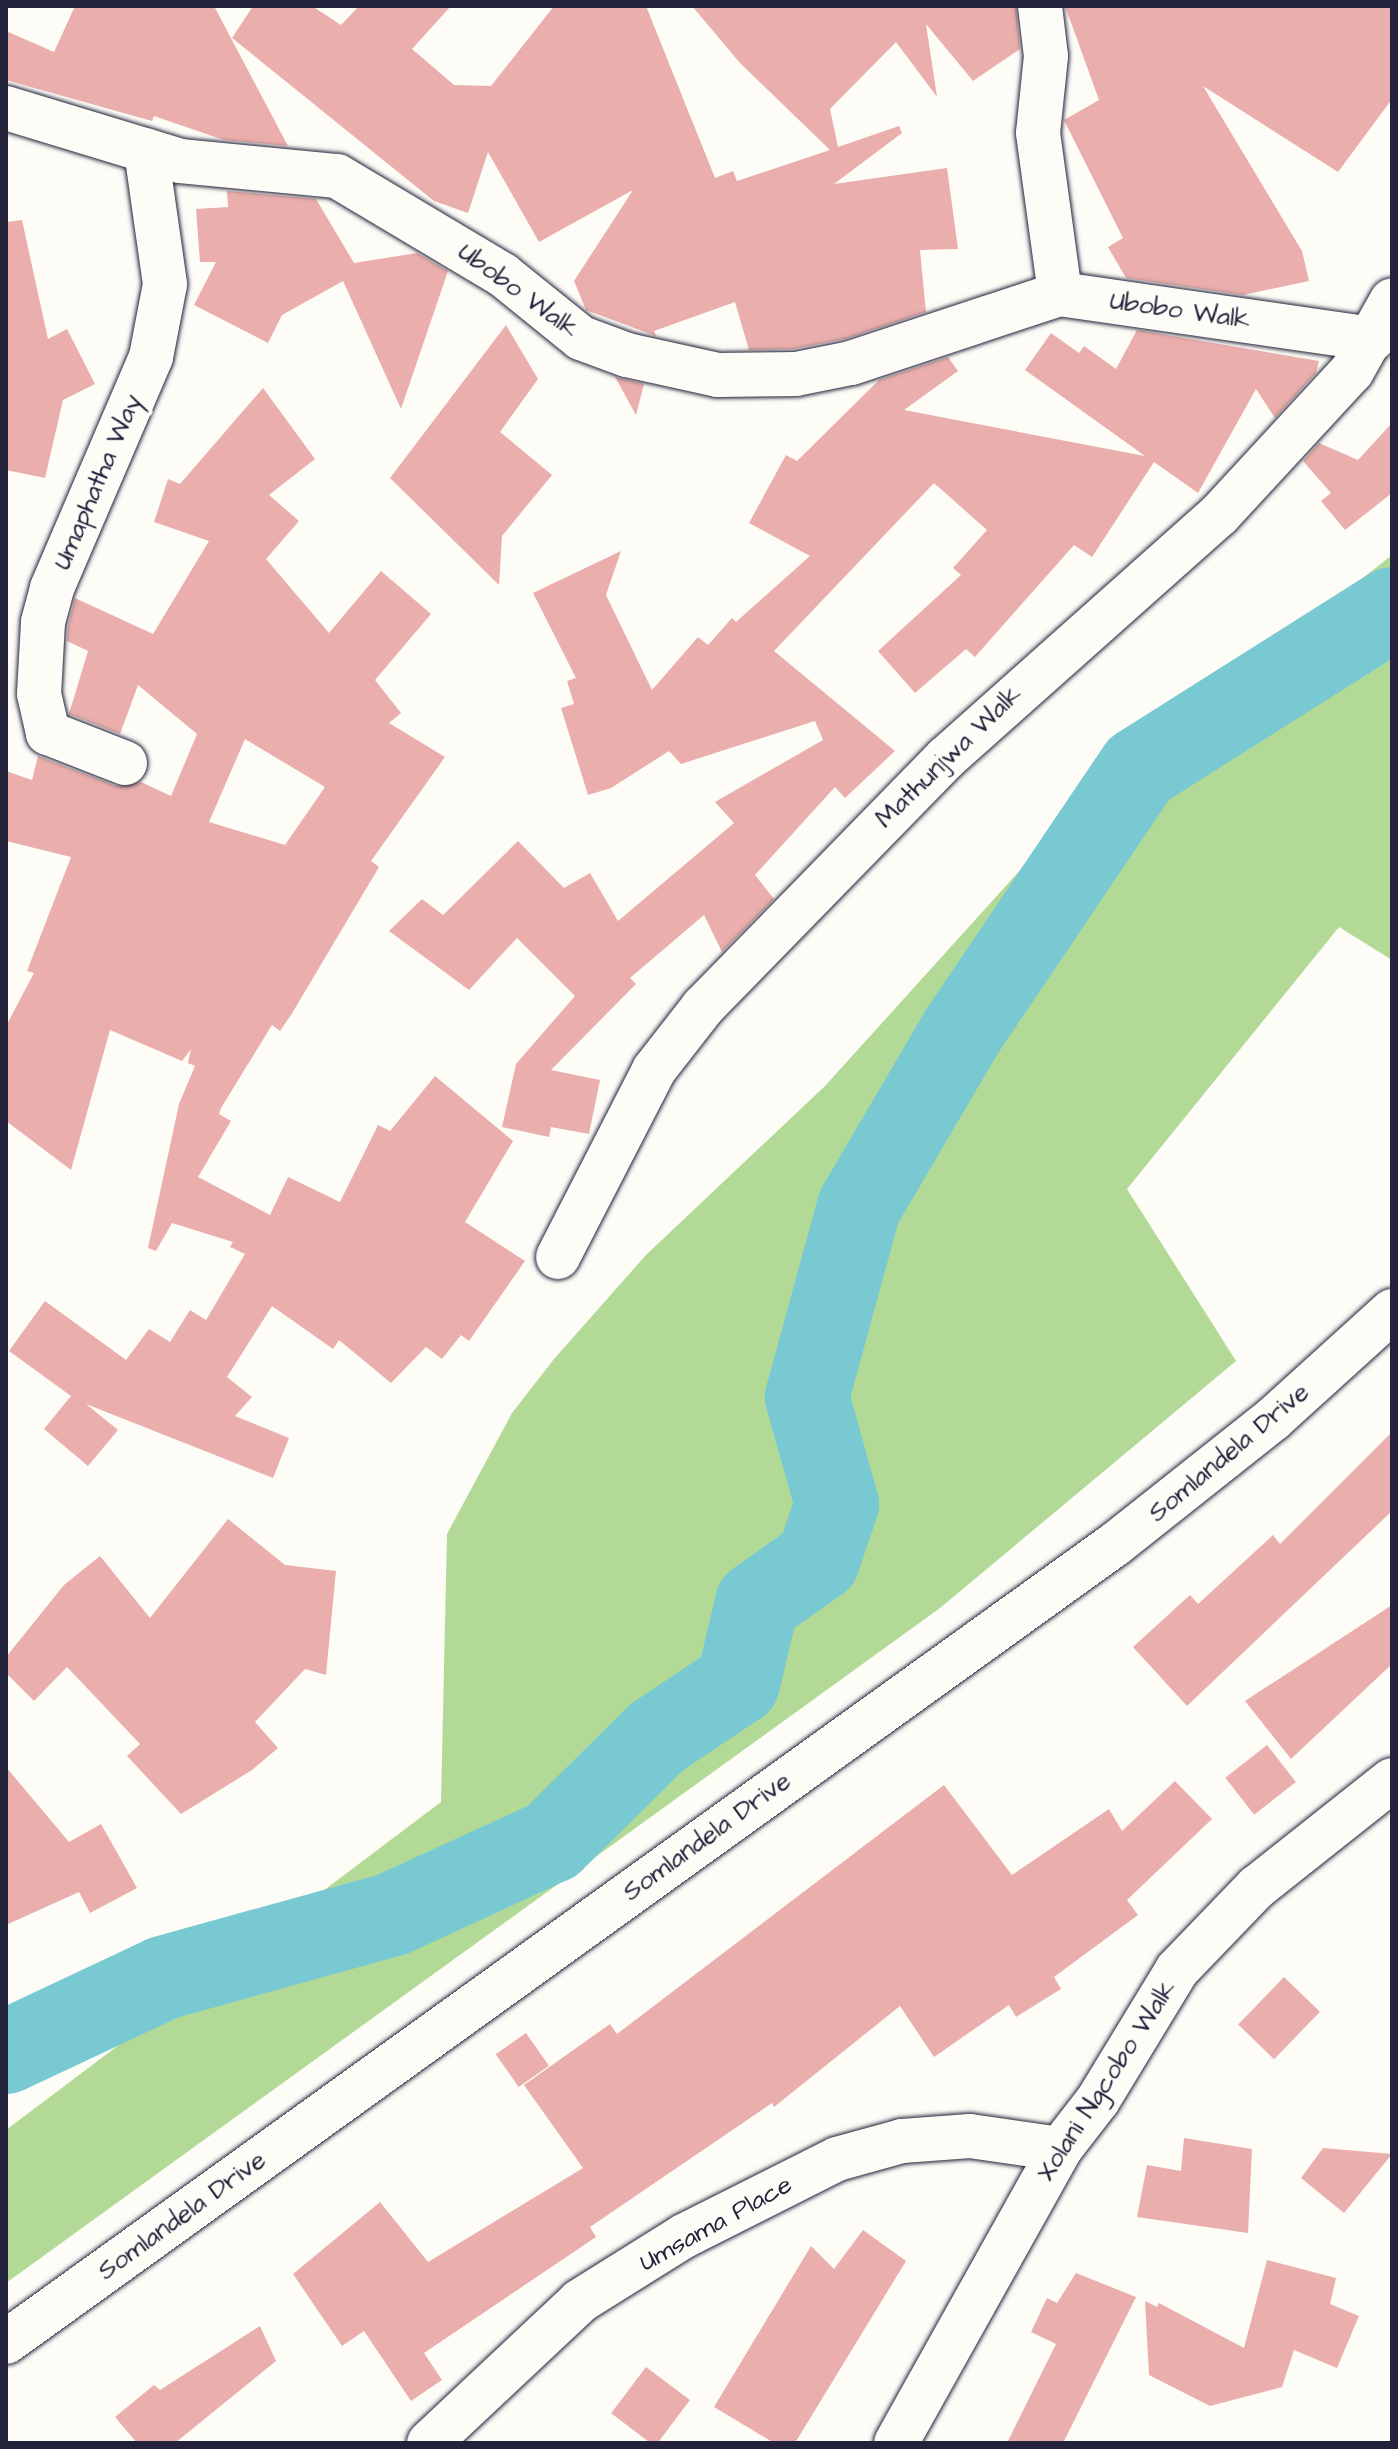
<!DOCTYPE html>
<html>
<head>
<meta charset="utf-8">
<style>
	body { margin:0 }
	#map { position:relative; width:1398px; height:2449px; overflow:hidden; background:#fdfcf7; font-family:"Architects Daughter",sans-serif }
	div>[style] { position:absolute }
	.green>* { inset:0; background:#b2da96 }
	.river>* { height:84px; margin:-42px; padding:0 42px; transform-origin:42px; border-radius:42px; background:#79c9d3 }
	.building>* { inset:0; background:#eaafac; transform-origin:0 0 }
	.roads { filter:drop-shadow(0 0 2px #22223b) drop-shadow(0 0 2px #22223b) }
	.minor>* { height:44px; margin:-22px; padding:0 22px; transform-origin:22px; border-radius:22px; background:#fdfcf7 }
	span { translate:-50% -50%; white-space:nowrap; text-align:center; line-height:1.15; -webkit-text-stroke:8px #fdfcf7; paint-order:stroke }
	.street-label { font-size:26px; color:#22223b }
	.frame { position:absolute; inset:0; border:8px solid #22223b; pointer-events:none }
</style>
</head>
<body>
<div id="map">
	<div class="green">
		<i style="clip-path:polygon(1392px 555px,1392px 960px,1339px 927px,1127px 1189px,1236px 1361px,940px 1608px,6px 2283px,6px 2130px,441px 1802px,447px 1534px,512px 1413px,554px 1359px,646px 1255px,825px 1086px,1088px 795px)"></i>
	</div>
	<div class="river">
		<i style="left:6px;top:2052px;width:174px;rotate:-25.2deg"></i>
		<i style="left:163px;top:1978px;width:239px;rotate:-15.5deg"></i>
		<i style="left:393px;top:1914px;width:175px;rotate:-24.7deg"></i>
		<i style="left:552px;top:1841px;width:148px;rotate:-44.7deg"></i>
		<i style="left:657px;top:1737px;width:97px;rotate:-33.7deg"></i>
		<i style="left:738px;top:1683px;width:82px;rotate:-76.6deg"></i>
		<i style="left:757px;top:1603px;width:75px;rotate:-35.2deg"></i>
		<i style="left:818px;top:1560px;width:59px;rotate:-71.3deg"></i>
		<i style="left:837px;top:1504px;width:111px;rotate:-105.7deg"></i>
		<i style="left:807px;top:1397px;width:197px;rotate:-74.7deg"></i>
		<i style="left:859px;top:1207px;width:202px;rotate:-59.6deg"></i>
		<i style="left:961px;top:1033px;width:318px;rotate:-56deg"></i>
		<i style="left:1139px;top:769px;width:299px;rotate:-32.3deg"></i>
	</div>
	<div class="building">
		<i style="clip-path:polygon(75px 6px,214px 6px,288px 146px,224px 140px,154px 116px,152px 121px,6px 80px,6px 31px,54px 52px)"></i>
		<i style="clip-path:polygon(253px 6px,312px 6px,341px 25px,359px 6px,451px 6px,412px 49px,454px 85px,491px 86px,554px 6px,646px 6px,715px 178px,733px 171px,737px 181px,830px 150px,740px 63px,692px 6px,1016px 6px,1020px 49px,973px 81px,926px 24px,937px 97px,896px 42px,830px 109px,838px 147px,899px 126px,902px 133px,834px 184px,947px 168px,958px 249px,920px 250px,926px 312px,845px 339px,793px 349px,749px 350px,735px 302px,654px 331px,656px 336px,586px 310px,574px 281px,633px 190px,539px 242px,488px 152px,468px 213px,434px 201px,232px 38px)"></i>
		<i style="clip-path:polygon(1065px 6px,1392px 6px,1392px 99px,1338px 172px,1203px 86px,1302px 251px,1309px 281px,1243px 295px,1126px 278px,1108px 247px,1123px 238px,1064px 120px,1099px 100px)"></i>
		<i style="clip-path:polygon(227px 191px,316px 199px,354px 263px,417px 253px,448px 271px,401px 409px,343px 281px,282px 315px,268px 343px,194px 305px,216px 262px,200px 262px,196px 209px,228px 207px)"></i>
		<i style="clip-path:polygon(22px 220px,48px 339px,67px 329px,95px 384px,63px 400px,45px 478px,6px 470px,6px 222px)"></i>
		<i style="clip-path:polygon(506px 325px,538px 379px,500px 432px,552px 475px,502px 536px,499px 585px,390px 478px)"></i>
		<i style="clip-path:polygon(1137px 330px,1319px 361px,1316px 373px,1275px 418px,1256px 389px,1198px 493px,1154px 462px,1092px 557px,1074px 545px,975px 657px,966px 649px,915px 693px,878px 651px,961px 575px,953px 568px,987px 530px,934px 483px,774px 651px,895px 751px,845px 798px,835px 787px,755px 875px,774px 899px,722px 952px,704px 915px,630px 978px,636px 984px,551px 1070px,600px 1080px,589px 1134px,551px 1127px,549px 1137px,502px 1127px,516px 1064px,575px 996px,517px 938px,469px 990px,389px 931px,422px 899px,443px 915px,518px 841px,564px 888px,590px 873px,618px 921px,734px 823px,715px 802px,823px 740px,815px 721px,681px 764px,669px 751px,611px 788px,588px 795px,561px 708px,574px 704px,567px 681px,576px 678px,533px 593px,621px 551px,606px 595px,652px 690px,698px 637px,708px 645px,732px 618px,736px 622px,810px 556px,749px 523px,786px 455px,797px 461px,879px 380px,948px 357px,958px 371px,904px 410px,1145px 456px,1025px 370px,1051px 333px,1079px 353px,1084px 346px,1116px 369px)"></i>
		<i style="clip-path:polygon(615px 377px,644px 384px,636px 415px)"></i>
		<i style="clip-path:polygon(evenodd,263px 388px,315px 459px,269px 495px,299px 521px,266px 559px,329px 633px,381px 571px,431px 614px,375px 680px,401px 713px,389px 723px,445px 757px,371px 861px,379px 867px,291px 1015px,280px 1031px,272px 1025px,221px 1108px,219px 1114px,231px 1121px,198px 1177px,270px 1215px,288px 1177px,340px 1202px,378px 1125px,390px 1131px,435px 1076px,513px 1141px,465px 1222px,525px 1261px,469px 1341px,461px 1335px,442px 1359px,426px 1347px,391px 1383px,339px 1340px,333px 1349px,272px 1306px,227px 1377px,252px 1397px,235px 1416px,289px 1438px,273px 1478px,86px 1404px,118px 1430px,88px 1466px,44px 1429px,71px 1396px,9px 1351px,45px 1301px,126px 1360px,149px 1329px,170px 1342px,190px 1310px,206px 1320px,245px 1254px,230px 1247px,233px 1242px,172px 1223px,156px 1251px,148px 1248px,179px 1104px,195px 1066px,188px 1063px,191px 1049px,182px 1061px,110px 1030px,71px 1170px,6px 1121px,6px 1026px,34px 973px,27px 971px,71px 857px,6px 841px,6px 771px,32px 780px,38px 756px,116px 786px,141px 782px,171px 796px,197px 734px,138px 685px,120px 734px,69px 714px,88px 651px,67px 641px,68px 626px,75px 598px,153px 634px,209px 541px,154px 522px,168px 479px,180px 484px,263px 388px,245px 739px,325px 787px,285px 845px,209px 822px,245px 739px)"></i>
		<i style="clip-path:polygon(1392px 423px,1392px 493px,1345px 530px,1321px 501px,1331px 493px,1303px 461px,1319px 443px,1358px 460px)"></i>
		<i style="clip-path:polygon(1392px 1432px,1392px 1511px,1187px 1706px,1133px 1647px,1190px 1595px,1198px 1604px,1273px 1535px,1280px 1544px)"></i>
		<i style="clip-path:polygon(228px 1519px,285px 1565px,336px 1571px,326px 1675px,305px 1669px,255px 1722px,278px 1748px,252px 1770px,181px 1814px,127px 1756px,140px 1744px,67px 1667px,34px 1701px,6px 1673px,6px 1657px,64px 1585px,100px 1556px,150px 1618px)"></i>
		<i style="clip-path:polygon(1392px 1605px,1392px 1664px,1291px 1759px,1245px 1701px)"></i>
		<i style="left:1267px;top:1745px;width:47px;height:53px;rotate:52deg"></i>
		<i style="clip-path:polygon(6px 1767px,69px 1842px,101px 1824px,137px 1888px,90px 1913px,79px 1892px,6px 1925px)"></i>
		<i style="clip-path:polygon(1175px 1781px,1212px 1819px,1127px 1900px,1138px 1915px,1054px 1977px,1061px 1989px,1016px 2017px,1009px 2005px,934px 2057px,900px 2006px,774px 2107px,772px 2103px,590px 2227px,596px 2237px,424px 2353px,442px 2380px,411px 2401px,364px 2331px,342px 2346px,293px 2274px,380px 2202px,428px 2262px,583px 2168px,524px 2085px,610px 2024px,617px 2034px,944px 1785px,1012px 1875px,1109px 1809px,1122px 1831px)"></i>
		<i style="left:1284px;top:1977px;width:50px;height:66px;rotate:44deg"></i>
		<i style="left:526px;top:2033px;width:40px;height:37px;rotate:55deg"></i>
		<i style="clip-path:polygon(1184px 2138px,1252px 2149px,1248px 2233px,1137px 2217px,1147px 2165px,1181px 2171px)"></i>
		<i style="clip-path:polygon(1323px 2148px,1392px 2154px,1344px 2213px,1301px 2178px)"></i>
		<i style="clip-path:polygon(863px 2230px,906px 2261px,795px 2443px,774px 2443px,714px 2407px,811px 2246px,834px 2269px)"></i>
		<i style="clip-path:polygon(1267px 2260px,1336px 2278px,1330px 2304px,1359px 2316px,1337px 2368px,1294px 2350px,1282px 2387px,1210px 2406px,1149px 2375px,1145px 2301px,1157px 2307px,1159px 2303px,1244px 2348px)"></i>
		<i style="clip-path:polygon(1076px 2273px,1136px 2297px,1063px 2443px,1007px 2443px,1056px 2344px,1031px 2332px,1047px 2298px,1057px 2303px)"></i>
		<i style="clip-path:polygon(260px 2326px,276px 2361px,175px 2443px,137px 2443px,115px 2417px,154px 2385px,160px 2390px)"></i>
		<i style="left:646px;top:2367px;width:55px;height:58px;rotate:37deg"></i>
	</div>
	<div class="roads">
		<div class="minor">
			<i style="left:1040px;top:6px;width:50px;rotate:83.2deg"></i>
			<i style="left:1046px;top:56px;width:77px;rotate:95.9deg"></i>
			<i style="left:1038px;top:133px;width:162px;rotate:82.2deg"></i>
			<i style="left:6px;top:108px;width:182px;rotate:16.9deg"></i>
			<i style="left:180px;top:161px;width:158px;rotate:5.5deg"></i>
			<i style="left:337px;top:176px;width:193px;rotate:30.8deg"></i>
			<i style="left:503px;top:275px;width:100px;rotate:38.9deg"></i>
			<i style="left:581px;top:338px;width:49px;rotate:20.3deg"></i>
			<i style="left:627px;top:355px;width:93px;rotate:12.4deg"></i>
			<i style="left:718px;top:375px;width:78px;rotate:-0.7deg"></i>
			<i style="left:796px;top:374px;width:56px;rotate:-11.3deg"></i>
			<i style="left:851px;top:363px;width:220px;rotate:-18.3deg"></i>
			<i style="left:1060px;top:294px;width:316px;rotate:8.2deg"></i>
			<i style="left:125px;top:763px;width:83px;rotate:-158.7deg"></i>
			<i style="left:48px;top:733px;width:40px;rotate:-103deg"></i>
			<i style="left:39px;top:694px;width:72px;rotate:-86.8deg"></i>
			<i style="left:43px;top:622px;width:35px;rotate:-75deg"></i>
			<i style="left:52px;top:588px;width:251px;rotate:-66.8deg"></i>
			<i style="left:151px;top:357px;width:74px;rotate:-79.1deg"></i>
			<i style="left:165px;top:284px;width:135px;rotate:-98.1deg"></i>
			<i style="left:558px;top:1257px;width:210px;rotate:-62.8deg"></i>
			<i style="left:654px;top:1070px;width:80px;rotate:-52.1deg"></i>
			<i style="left:703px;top:1007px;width:348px;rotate:-45.7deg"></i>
			<i style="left:946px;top:758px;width:365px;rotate:-41.7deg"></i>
			<i style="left:1219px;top:515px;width:196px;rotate:-47.3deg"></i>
			<i style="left:1352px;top:371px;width:81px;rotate:-60.6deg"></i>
			<i style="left:6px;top:2342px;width:1365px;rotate:-35.73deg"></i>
			<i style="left:1114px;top:1545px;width:203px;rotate:-38.4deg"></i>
			<i style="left:1273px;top:1419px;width:161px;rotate:-42.2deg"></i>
			<i style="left:429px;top:2443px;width:207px;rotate:-43.2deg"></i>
			<i style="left:580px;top:2301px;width:123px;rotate:-32deg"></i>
			<i style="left:684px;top:2236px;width:171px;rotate:-26.7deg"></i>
			<i style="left:837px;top:2159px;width:67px;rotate:-15.5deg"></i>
			<i style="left:902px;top:2141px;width:68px;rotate:-4.2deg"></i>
			<i style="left:970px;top:2136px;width:91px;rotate:8.2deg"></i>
			<i style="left:896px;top:2443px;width:337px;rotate:-60.8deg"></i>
			<i style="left:1060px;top:2149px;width:62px;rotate:-52.2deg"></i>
			<i style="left:1098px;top:2100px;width:152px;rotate:-58.7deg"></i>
			<i style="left:1177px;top:1970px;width:115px;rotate:-46.1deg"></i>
			<i style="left:1257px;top:1887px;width:172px;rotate:-38.4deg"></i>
		</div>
	</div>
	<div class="street-label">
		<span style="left:518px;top:291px;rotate:36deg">Ubobo Walk</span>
		<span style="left:1180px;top:311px;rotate:8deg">Ubobo Walk</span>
		<span style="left:98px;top:482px;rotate:-67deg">Umaphatha Way</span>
		<span style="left:949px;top:757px;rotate:-44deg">Mathunjwa Walk</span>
		<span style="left:1229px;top:1453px;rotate:-40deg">Somlandela Drive</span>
		<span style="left:707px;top:1837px;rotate:-36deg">Somlandela Drive</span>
		<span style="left:1107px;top:2081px;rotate:-57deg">Xolani Ngcobo Walk</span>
		<span style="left:182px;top:2216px;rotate:-36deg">Somlandela Drive</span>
		<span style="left:716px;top:2224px;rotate:-29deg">Umsama Place</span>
	</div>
	<div class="frame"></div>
</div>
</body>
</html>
